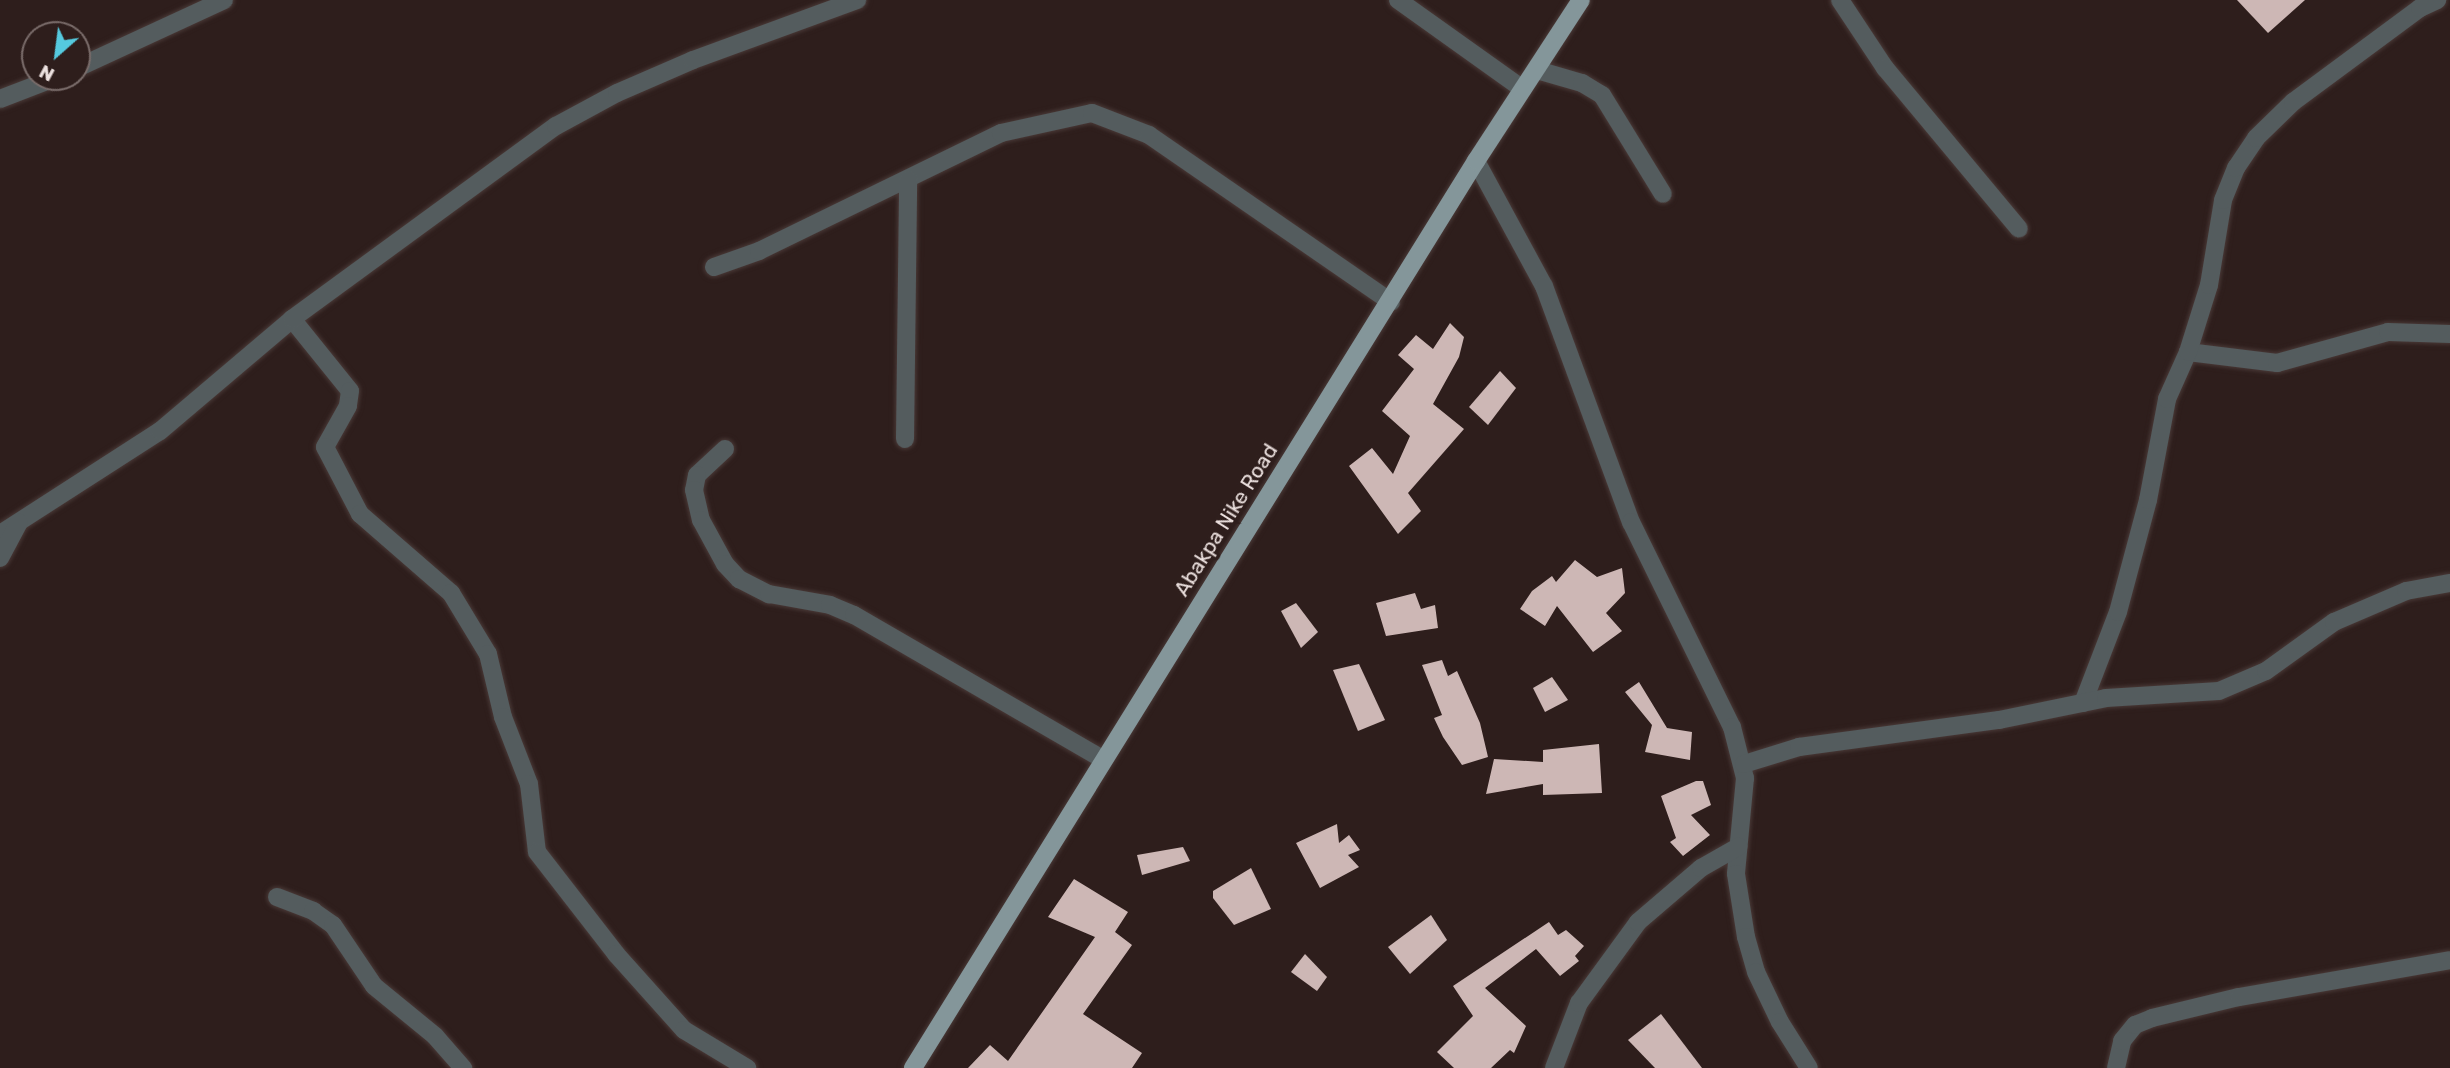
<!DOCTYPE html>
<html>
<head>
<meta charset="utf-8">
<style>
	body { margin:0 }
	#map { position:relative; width:2450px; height:1068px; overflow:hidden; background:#2e1e1c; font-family:Rubik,sans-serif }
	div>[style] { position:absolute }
	.building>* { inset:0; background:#cdb7b5 }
	.roads { filter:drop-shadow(0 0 2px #493937) drop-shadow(0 0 2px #493937) }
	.minor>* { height:18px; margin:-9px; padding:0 9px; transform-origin:9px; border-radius:9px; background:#545c5e }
	.major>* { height:18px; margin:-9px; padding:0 9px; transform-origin:9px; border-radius:9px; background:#84969a }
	span { translate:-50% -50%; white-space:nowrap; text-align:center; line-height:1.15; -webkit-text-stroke:7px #2e1e1c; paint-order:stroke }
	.street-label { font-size:21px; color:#ece1df }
	.north { position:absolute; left:21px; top:21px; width:70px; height:70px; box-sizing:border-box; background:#2e1e1c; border:2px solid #7a6c6a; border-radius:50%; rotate:208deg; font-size:19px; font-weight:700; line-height:28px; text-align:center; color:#ece1df }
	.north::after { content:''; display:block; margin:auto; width:24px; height:32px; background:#55cadf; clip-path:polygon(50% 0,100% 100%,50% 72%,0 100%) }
</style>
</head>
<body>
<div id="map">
	<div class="building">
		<i style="clip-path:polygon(2237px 0,2305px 0,2268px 33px)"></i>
		<i style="clip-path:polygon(1450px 323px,1464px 337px,1459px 357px,1433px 404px,1464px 429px,1408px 493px,1421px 511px,1398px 534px,1349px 466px,1372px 448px,1393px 474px,1410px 436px,1382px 411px,1414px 369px,1398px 355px,1416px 335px,1433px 349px)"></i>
		<i style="clip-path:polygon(1500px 371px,1516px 388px,1488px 425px,1469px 407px)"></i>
		<i style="clip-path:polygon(1575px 560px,1597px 577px,1622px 568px,1625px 593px,1606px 613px,1622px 631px,1593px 652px,1557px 606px,1545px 626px,1520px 609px,1532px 591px,1552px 576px,1556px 582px)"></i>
		<i style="clip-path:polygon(1415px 593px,1421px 609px,1435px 605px,1438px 628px,1386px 636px,1376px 603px)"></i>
		<i style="clip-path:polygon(1296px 603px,1318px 632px,1301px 648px,1281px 611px)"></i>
		<i style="clip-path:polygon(1442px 660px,1448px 676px,1457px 671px,1480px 723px,1488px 757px,1462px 765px,1443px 737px,1434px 718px,1442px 715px,1422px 665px)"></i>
		<i style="clip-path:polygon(1359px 664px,1385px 720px,1358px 731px,1333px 670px)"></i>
		<i style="clip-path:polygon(1552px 677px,1568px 700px,1545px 712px,1533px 688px)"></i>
		<i style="clip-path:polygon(1639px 682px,1667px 728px,1692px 732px,1690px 760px,1645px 752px,1652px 725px,1625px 692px)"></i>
		<i style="clip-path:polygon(1599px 744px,1602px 793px,1543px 795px,1543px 784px,1486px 794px,1494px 759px,1543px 762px,1543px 750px)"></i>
		<i style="clip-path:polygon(1696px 781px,1703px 781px,1711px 805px,1691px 815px,1710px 835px,1683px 856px,1670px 842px,1676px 838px,1661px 796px)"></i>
		<i style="clip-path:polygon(1337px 824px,1339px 843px,1349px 835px,1360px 850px,1348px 855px,1359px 867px,1320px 888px,1296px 843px)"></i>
		<i style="clip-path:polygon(1183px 847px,1190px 861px,1142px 875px,1137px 855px)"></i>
		<i style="clip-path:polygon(1251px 868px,1271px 909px,1234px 925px,1213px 898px,1213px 891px)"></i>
		<i style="clip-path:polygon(1074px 879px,1128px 912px,1115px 932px,1132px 945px,1083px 1014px,1142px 1053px,1132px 1068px,968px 1068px,990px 1045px,1008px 1061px,1095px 937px,1048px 917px)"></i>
		<i style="clip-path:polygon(1431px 915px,1447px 940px,1410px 974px,1388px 947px)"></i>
		<i style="clip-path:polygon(1549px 922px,1558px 935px,1566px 930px,1584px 946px,1575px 956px,1579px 961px,1560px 976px,1536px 949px,1485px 988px,1526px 1026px,1514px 1053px,1510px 1050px,1491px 1068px,1454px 1068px,1437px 1052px,1473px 1016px,1453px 986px)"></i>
		<i style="clip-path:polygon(1305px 954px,1327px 977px,1317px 991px,1291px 972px)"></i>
		<i style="clip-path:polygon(1661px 1014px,1702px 1068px,1655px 1068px,1628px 1040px)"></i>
	</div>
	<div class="roads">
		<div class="minor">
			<i style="left:1398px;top:0;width:153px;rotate:35.5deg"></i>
			<i style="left:1840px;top:0;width:82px;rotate:56.5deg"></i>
			<i style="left:1885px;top:68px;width:209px;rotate:50.2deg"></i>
			<i style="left:77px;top:68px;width:162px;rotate:-24.8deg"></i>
			<i style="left:1537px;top:70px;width:47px;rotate:16.1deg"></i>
			<i style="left:1582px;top:83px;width:23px;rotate:31deg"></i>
			<i style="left:1602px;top:95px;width:116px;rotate:58.4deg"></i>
			<i style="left:0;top:99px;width:61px;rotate:-21.1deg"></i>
			<i style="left:1476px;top:161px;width:142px;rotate:61.5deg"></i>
			<i style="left:1544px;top:286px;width:252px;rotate:69.8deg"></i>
			<i style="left:1631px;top:522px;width:229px;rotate:63.8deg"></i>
			<i style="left:1732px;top:727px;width:53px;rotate:75.7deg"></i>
			<i style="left:1745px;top:778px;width:96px;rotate:95.4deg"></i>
			<i style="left:1736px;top:874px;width:64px;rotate:81deg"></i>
			<i style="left:1746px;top:937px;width:36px;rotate:74deg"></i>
			<i style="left:1756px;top:972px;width:55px;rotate:64.4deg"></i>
			<i style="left:1780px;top:1022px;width:54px;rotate:57.8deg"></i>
			<i style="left:714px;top:267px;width:48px;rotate:-19.6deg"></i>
			<i style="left:759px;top:251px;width:269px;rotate:-26deg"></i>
			<i style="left:1001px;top:133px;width:93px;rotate:-12.4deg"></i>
			<i style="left:1092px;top:113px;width:61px;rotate:21.1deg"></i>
			<i style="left:1149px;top:135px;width:294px;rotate:34.6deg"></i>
			<i style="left:292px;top:319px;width:92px;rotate:51.1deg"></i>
			<i style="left:350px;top:391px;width:15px;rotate:98deg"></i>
			<i style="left:348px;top:406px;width:47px;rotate:119.3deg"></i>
			<i style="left:325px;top:447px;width:76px;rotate:62.4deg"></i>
			<i style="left:360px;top:514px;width:121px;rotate:41deg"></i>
			<i style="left:451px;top:593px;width:71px;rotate:58.8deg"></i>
			<i style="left:488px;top:654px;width:65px;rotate:76.6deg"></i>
			<i style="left:503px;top:717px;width:72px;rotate:68.8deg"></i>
			<i style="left:529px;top:784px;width:68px;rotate:83.3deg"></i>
			<i style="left:537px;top:852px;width:129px;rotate:52.2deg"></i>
			<i style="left:616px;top:954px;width:102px;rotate:48.2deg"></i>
			<i style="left:684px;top:1030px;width:74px;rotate:31.1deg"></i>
			<i style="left:2188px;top:352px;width:90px;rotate:7deg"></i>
			<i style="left:2277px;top:363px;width:115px;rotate:-15.6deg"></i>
			<i style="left:2388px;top:332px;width:62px;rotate:1.8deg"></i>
			<i style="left:905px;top:439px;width:259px;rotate:-89.3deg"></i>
			<i style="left:725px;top:449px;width:38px;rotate:137deg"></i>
			<i style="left:697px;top:475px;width:15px;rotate:101deg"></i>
			<i style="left:694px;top:490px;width:31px;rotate:77deg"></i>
			<i style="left:701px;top:520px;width:50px;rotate:61.4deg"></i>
			<i style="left:725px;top:564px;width:21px;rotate:47deg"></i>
			<i style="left:739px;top:579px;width:34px;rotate:27deg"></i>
			<i style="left:769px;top:594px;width:62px;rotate:10.2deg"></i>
			<i style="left:830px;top:605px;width:26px;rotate:23deg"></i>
			<i style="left:854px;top:615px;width:287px;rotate:30.1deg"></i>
			<i style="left:0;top:534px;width:190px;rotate:-32.8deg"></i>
			<i style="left:160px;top:431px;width:173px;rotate:-40.3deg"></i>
			<i style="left:292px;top:319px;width:327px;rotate:-36.2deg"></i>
			<i style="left:556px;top:126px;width:69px;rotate:-28.4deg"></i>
			<i style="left:617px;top:93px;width:83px;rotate:-23.5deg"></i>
			<i style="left:693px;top:60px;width:175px;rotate:-20.1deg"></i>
			<i style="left:0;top:558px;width:40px;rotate:-62deg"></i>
			<i style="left:2083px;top:703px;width:97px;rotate:-69deg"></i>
			<i style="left:2118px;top:612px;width:116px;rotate:-75deg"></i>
			<i style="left:2148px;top:500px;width:103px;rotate:-79.3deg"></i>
			<i style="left:2167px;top:399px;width:51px;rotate:-65.9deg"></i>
			<i style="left:2188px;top:352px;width:70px;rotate:-72.6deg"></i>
			<i style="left:2209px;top:285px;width:86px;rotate:-80.6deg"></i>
			<i style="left:2223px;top:200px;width:35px;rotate:-68deg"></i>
			<i style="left:2236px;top:168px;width:36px;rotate:-56deg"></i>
			<i style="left:2256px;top:138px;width:52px;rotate:-44.2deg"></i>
			<i style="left:2293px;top:102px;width:158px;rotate:-36.5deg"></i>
			<i style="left:2420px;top:8px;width:19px;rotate:-25deg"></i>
			<i style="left:1744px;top:764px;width:58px;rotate:-17.2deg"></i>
			<i style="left:1799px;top:747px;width:202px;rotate:-7.7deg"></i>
			<i style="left:1999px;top:720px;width:109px;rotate:-11.6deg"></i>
			<i style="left:2106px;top:698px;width:113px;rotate:-3.5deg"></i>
			<i style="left:2219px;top:691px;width:51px;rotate:-23.1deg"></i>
			<i style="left:2266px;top:671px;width:84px;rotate:-35.8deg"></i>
			<i style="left:2334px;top:622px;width:78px;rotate:-23.3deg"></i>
			<i style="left:2406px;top:591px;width:45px;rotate:-10.3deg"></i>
			<i style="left:277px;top:897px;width:39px;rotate:21deg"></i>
			<i style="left:313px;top:911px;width:24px;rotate:35deg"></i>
			<i style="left:333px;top:925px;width:73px;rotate:56.1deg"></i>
			<i style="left:374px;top:986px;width:79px;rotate:39.3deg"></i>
			<i style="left:435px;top:1036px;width:43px;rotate:48.8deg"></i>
			<i style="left:1554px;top:1068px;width:70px;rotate:-69deg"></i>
			<i style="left:1579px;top:1003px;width:100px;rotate:-53.9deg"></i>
			<i style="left:1638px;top:922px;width:83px;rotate:-40.6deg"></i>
			<i style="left:1701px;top:868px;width:43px;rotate:-29.6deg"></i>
			<i style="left:2116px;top:1068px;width:28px;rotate:-77deg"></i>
			<i style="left:2122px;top:1041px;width:21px;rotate:-51deg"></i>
			<i style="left:2135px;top:1025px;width:18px;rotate:-22deg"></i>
			<i style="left:2152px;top:1018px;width:89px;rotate:-13.6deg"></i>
			<i style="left:2239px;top:997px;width:214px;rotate:-9.9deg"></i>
		</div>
		<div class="major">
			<i style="left:913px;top:1068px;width:1068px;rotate:-58.17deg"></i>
			<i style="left:1476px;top:161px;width:192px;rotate:-56.9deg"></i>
		</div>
	</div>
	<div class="street-label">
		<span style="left:1226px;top:520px;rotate:-58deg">Abakpa Nike Road</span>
	</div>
	<div class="north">N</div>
</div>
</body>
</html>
